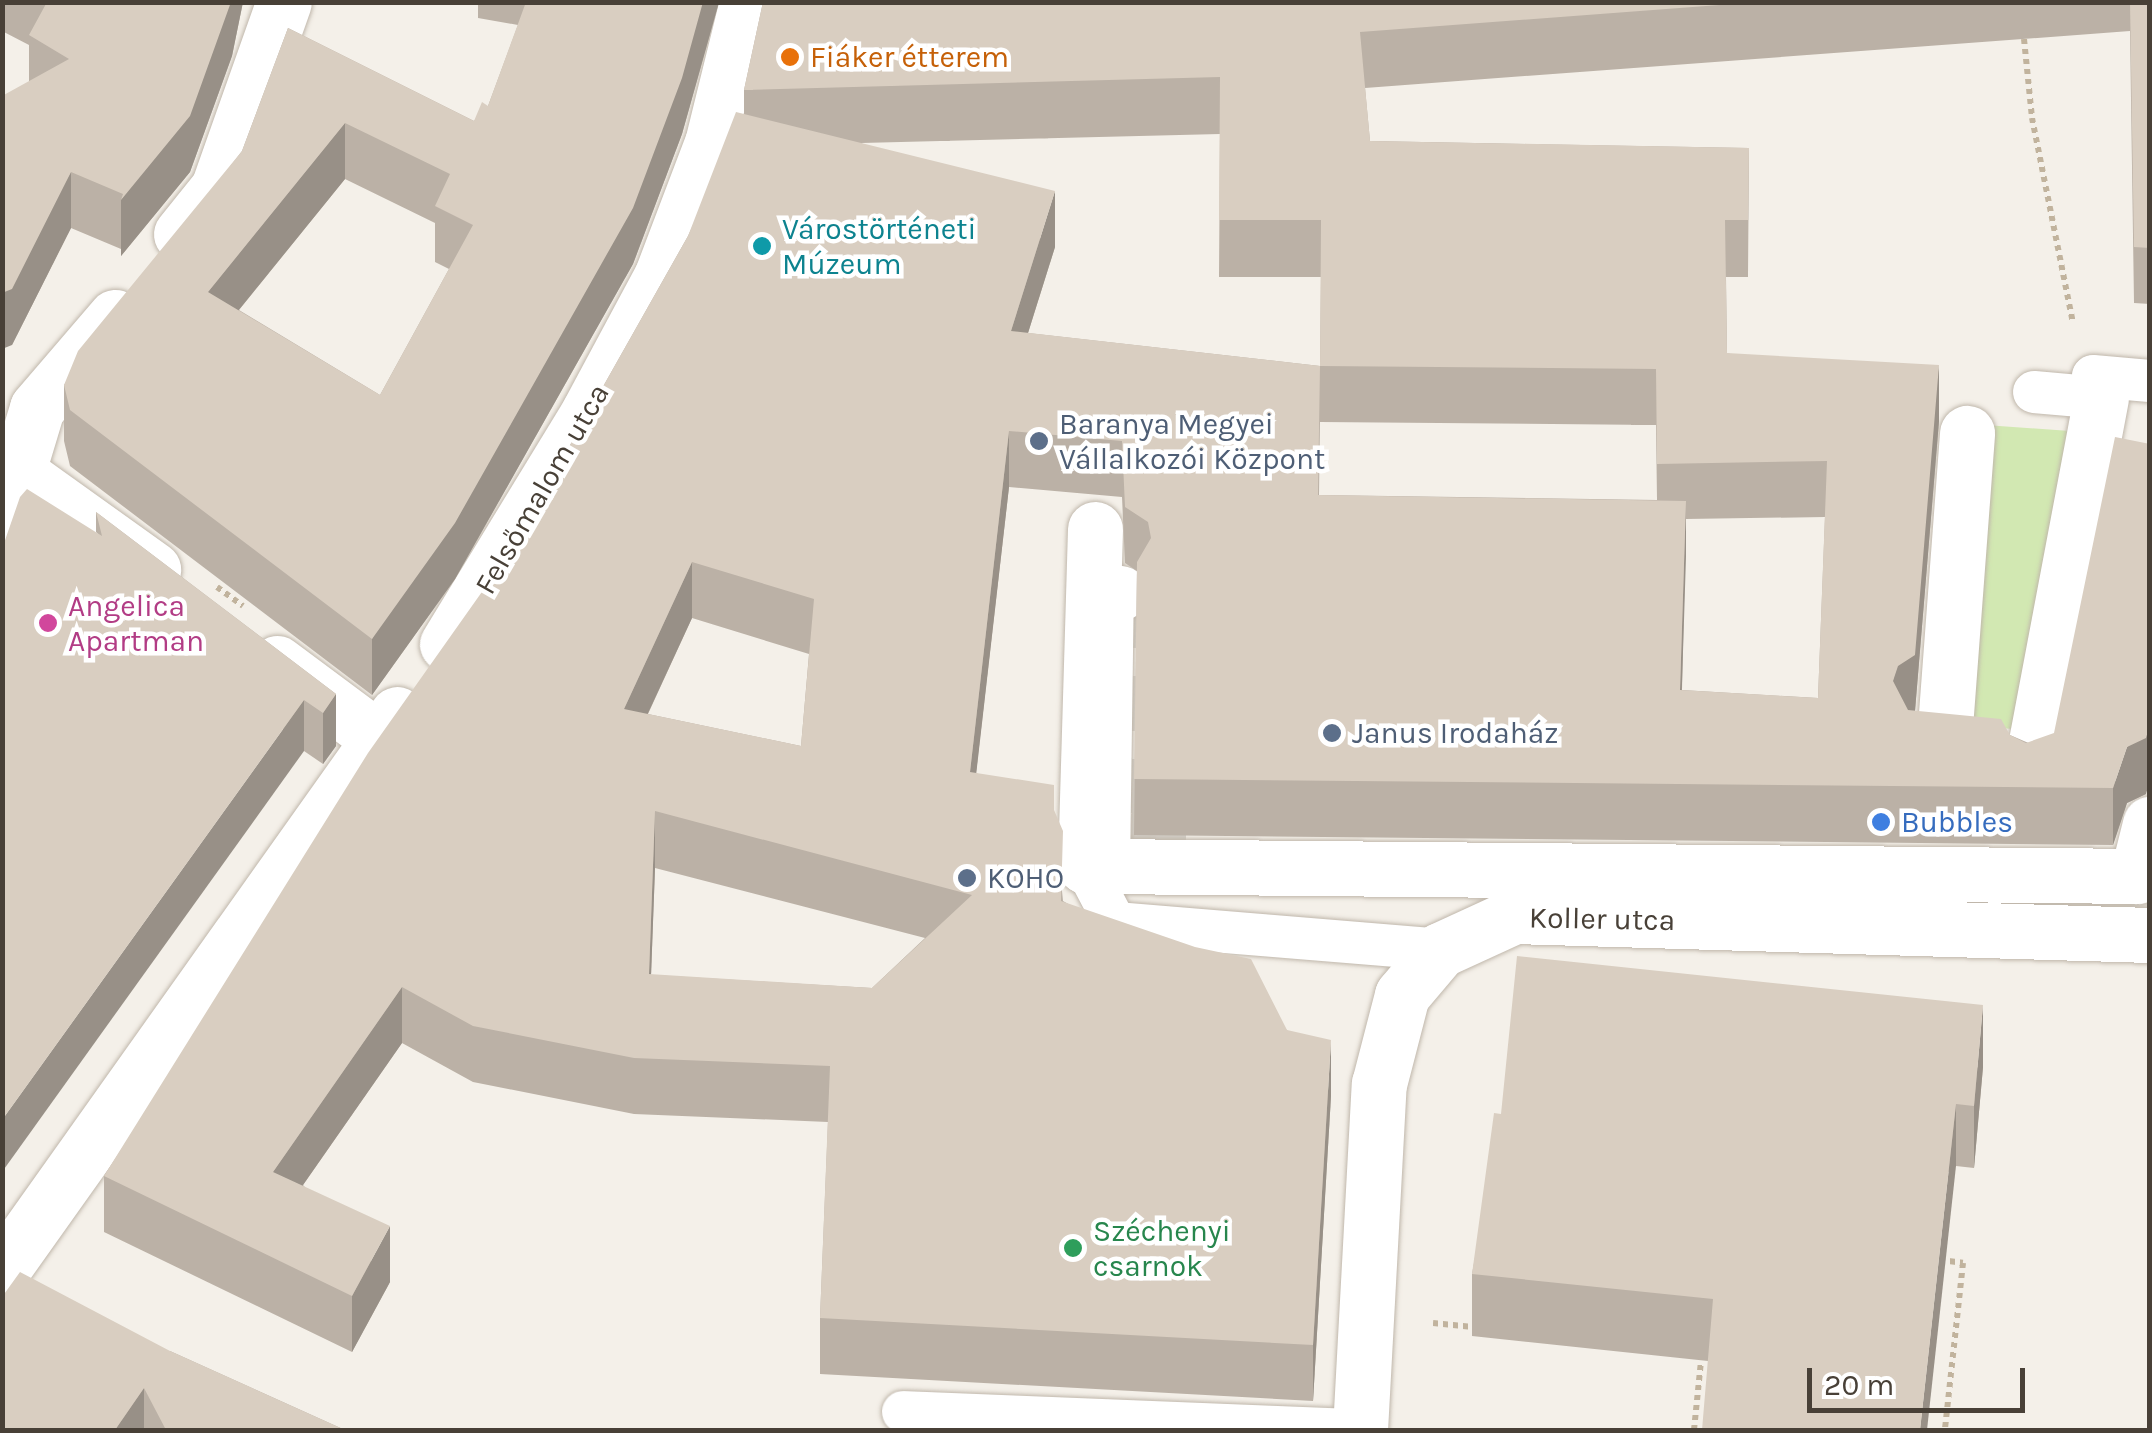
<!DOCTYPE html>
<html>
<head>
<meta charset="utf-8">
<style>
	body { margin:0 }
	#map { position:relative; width:2152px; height:1433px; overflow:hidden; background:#f4f0e9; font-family:Karla,sans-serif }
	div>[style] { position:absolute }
	.green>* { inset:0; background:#d2e8b2 }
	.street-tunnel>* { height:55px; margin-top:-27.5px; transform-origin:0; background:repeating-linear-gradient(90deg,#d2cdc5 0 55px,transparent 0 83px) }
	.path>* { height:6px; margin-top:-3px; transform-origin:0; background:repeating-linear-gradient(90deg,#c1b39d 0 5px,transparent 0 10px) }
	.roads { filter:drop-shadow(0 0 2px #c0b7ab) drop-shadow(0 0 2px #c0b7ab) }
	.lane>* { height:42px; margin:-21px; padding:0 21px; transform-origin:21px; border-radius:21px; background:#fff }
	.street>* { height:55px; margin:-27.5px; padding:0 27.5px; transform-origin:27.5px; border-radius:27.5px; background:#fff }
	.wall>* { inset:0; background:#bbb1a6 }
	.shaded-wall>* { inset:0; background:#989087 }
	.building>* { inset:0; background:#d9cec1 }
	.dots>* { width:28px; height:28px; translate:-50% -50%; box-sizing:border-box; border:5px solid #fff; border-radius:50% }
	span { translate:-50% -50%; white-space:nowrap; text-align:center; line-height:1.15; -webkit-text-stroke:9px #fff; paint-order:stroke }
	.food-label { font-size:30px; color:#c56008 }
	.left { translate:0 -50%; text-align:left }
	.culture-label { font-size:30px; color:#0d838f }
	.service-label { font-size:30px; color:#4e5e75 }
	.street-label { font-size:30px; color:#484037 }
	.hotel-label { font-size:30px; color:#b23c85 }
	.shop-label { font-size:30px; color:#366cbe }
	.leisure-label { font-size:30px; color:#27864d }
	.frame { position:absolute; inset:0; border:5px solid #484037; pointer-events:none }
	.scale { position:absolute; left:1807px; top:1368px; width:218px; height:45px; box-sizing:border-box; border:5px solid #484037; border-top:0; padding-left:12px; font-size:30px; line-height:35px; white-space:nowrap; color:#484037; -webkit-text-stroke:8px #fff; paint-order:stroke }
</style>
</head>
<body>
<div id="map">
	<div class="green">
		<i style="clip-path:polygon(1985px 425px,2070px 431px,2027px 730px,1959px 725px)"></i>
	</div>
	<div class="street-tunnel">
		<i style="left:1133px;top:592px;width:249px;rotate:90.5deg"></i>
		<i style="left:1131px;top:841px;width:72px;rotate:0.8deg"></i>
	</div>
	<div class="path">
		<i style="left:2024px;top:39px;width:79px;rotate:84.2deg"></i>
		<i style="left:2032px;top:118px;width:209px;rotate:78.7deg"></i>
		<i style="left:217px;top:587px;width:32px;rotate:36deg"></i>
		<i style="left:1940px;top:1260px;width:23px;rotate:7deg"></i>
		<i style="left:1963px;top:1263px;width:168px;rotate:96.2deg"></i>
		<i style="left:1433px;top:1323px;width:40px;rotate:5.7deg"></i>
		<i style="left:1694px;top:1430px;width:69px;rotate:-84.2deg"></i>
	</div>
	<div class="roads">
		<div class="lane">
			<i style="left:2034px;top:392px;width:67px;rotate:5.1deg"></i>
			<i style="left:2101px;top:398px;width:23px;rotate:-110deg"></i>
			<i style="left:2093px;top:376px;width:57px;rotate:5deg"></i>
			<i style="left:1085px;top:866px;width:64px;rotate:62.2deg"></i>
			<i style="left:1115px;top:923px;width:326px;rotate:4.7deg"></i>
			<i style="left:903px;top:1412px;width:441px;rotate:2.3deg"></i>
		</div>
		<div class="street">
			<i style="left:181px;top:234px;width:59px;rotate:-51.2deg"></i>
			<i style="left:218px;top:188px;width:197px;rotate:-70.5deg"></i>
			<i style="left:2px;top:461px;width:186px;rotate:35.6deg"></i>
			<i style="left:2px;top:524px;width:121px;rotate:-73.2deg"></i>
			<i style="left:37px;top:408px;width:120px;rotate:-49.4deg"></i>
			<i style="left:1095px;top:529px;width:337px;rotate:91.7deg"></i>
			<i style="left:1085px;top:866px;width:17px"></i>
			<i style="left:1102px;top:866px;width:274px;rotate:-89.2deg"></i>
			<i style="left:1106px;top:592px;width:14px;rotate:4deg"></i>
			<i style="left:447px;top:644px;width:273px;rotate:-58.6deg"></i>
			<i style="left:589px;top:411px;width:152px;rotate:-61.8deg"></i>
			<i style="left:661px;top:277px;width:143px;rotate:-69.2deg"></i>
			<i style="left:712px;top:143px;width:145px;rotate:-76.1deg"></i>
			<i style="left:277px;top:663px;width:127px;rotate:36.7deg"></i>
			<i style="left:1944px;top:740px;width:308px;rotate:-85.7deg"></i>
			<i style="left:2031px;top:768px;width:377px;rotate:-79.3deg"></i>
			<i style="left:1102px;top:866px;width:1035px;rotate:0.55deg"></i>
			<i style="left:2137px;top:876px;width:54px;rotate:-76deg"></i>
			<i style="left:2px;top:1270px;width:682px;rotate:-54.61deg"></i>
			<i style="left:1360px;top:1430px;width:347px;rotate:-86.9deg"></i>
			<i style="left:1379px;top:1084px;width:92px;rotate:-75.5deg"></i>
			<i style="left:1402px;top:995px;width:59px;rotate:-49.8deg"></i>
			<i style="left:1440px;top:950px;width:81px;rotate:-24.7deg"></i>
			<i style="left:1514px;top:916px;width:636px;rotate:1.71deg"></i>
		</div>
	</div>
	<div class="wall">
		<i style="clip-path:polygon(2px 2px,243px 2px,232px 56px,190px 172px,121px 256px,121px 249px,71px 228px,12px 345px,29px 81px,29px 45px,2px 31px)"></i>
		<i style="clip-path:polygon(evenodd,478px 2px,719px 2px,682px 134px,633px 264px,455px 579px,372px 695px,70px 466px,64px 441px,64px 385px,242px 151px,288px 28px,474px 121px,488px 106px,518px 25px,478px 18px,478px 2px,345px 179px,435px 223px,435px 262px,449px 269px,380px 395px,239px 310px,345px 179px)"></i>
		<i style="clip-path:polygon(evenodd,763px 2px,2150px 2px,2150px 304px,2134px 303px,2130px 31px,1365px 88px,1370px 141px,1749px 148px,1748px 277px,1726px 277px,1727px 353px,1939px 421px,1915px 711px,2010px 735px,2146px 794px,2127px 803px,2113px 845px,1134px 835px,1137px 571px,1125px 563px,1122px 497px,1009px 487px,976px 773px,1054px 811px,1063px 901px,1287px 1030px,1331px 1096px,1313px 1401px,820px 1374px,820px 1318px,828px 1122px,634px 1114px,473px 1082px,402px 1043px,303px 1185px,390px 1282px,352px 1352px,104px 1232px,104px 1176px,508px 555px,688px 236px,744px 113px,744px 90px,763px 2px,1220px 134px,1219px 277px,1321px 277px,1320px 366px,1028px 333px,1055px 247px,861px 143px,1220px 134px,763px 2px,1320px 422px,1656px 425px,1657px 500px,1319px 495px,1320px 422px,763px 2px,1825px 517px,1818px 698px,1682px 690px,1686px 519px,1825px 517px,763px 2px,692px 618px,809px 654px,801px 746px,648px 714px,692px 618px,763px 2px,655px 868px,925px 938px,872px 988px,651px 975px,655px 868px)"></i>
		<i style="clip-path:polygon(96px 512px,336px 694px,336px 746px,323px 764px,304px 751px,96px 532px)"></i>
		<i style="clip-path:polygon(1983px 1067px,1974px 1168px,1956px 1166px,1708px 1361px,1472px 1336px,1472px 1274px,1501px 1114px)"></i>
		<i style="clip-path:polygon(170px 1351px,345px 1430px,2px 1430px)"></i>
	</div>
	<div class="shaded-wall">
		<i style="clip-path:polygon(231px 2px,243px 2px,232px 56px,190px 172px,121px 256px,121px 200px)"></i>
		<i style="clip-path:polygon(703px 2px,719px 2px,682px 134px,633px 264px,455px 579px,372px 695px,372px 639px)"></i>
		<i style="clip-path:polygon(345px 123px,345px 179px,208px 348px,208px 292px)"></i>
		<i style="clip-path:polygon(71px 172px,71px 228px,12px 345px,2px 349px,2px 293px)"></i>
		<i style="clip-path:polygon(1055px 191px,1055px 247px,1011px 387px,1011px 331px)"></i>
		<i style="clip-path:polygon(1939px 365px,1939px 421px,1915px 711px,1898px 722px,1893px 681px)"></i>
		<i style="clip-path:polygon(1009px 431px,1009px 487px,970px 828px,970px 772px)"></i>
		<i style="clip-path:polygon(1686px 501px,1686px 557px,1680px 746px,1680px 690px)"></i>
		<i style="clip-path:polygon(692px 562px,692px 618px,624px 765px,624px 709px)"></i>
		<i style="clip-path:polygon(336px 694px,336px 746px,323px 764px,323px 713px)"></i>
		<i style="clip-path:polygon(304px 700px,304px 751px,2px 1172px,2px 1120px)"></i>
		<i style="clip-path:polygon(2150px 724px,2150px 780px,2146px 794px,2127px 803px,2113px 845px,2113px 788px,2127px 747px)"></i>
		<i style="clip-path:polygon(655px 811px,655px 868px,649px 1031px,649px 974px)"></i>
		<i style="clip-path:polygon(402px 987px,402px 1043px,273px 1228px,273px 1172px)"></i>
		<i style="clip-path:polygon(1983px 1005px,1983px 1067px,1974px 1168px,1974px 1106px)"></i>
		<i style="clip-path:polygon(1331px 1040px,1331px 1096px,1313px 1401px,1313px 1345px)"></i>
		<i style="clip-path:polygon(1956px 1104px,1956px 1166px,1927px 1430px,1920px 1430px)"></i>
		<i style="clip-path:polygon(390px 1226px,390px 1282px,352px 1352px,352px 1296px)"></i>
		<i style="clip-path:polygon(144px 1388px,144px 1430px,115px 1430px)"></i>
	</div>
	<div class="building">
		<i style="clip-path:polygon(47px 2px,231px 2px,190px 116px,121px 200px,123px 194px,71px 172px,12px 289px,2px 293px,2px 96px,69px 59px,29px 35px)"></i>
		<i style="clip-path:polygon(evenodd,526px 2px,703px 2px,682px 78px,633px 208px,455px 523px,372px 639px,70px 410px,64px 385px,78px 351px,242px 151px,288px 28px,474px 121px,482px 102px,488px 106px,526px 2px,345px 123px,450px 174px,435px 206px,473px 225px,380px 395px,208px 292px,345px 123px)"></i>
		<i style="clip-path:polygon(evenodd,763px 2px,1759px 2px,1360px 32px,1370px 141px,1749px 148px,1748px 220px,1725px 220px,1727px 353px,1939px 365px,1915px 655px,1898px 666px,1893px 681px,1908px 710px,2001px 719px,2010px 735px,2026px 743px,2054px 733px,2115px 437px,2150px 444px,2150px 724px,2146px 738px,2127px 747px,2113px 788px,1134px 779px,1137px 562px,1151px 538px,1148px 522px,1125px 507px,1122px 441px,1009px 431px,970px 772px,1054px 785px,1054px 810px,1063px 831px,1061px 901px,1195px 947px,1251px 959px,1287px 1030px,1331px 1040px,1313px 1345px,820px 1318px,830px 1066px,634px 1058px,473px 1026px,402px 987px,273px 1172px,390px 1226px,352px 1296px,104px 1176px,368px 753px,508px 555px,688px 236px,736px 112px,1055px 191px,1011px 331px,1320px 366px,1321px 220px,1219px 220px,1220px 77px,744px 90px,763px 2px,1320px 366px,1656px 369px,1657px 464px,1827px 461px,1818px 698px,1680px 690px,1686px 501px,1318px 495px,1320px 366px,763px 2px,692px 562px,814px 599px,801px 746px,624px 709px,692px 562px,763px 2px,655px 811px,972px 895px,872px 988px,649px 974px,655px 811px)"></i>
		<i style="clip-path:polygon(2130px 2px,2150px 2px,2150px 248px,2134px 247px)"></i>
		<i style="clip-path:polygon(27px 489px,102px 536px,96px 512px,336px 694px,323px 713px,304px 700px,2px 1120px,2px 549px,20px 497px)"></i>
		<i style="clip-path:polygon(1517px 956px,1983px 1005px,1974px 1106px,1956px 1104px,1920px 1430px,1702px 1430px,1713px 1299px,1472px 1274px,1494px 1113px,1501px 1114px)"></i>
		<i style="clip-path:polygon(20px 1272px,170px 1351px,345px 1430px,166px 1430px,144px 1388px,115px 1430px,2px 1430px,2px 1297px)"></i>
	</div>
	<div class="dots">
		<i style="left:790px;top:57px;background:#e8710a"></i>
		<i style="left:762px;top:246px;background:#0f9aa8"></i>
		<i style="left:1039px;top:441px;background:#5c6f8a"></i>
		<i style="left:48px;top:623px;background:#d1479c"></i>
		<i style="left:1332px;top:733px;background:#5c6f8a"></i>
		<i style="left:1881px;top:822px;background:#3f7fe0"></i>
		<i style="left:967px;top:878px;background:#5c6f8a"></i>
		<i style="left:1073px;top:1248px;background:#2e9e5b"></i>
	</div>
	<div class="food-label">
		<span class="left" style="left:810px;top:57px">Fiáker étterem</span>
	</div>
	<div class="culture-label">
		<span class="left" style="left:782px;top:246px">Várostörténeti<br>Múzeum</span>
	</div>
	<div class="service-label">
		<span class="left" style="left:1059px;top:441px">Baranya Megyei<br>Vállalkozói Központ</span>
		<span class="left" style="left:1352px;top:733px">Janus Irodaház</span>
		<span class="left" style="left:987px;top:878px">KOHO</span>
	</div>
	<div class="street-label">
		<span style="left:542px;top:489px;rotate:-60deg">Felsőmalom utca</span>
		<span style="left:1602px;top:919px;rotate:1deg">Koller utca</span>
	</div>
	<div class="hotel-label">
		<span class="left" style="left:68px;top:623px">Angelica<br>Apartman</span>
	</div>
	<div class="shop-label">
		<span class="left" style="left:1901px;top:822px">Bubbles</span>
	</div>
	<div class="leisure-label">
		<span class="left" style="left:1093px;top:1248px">Széchenyi<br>csarnok</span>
	</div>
	<div class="frame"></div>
	<div class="scale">20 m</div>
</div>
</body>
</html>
